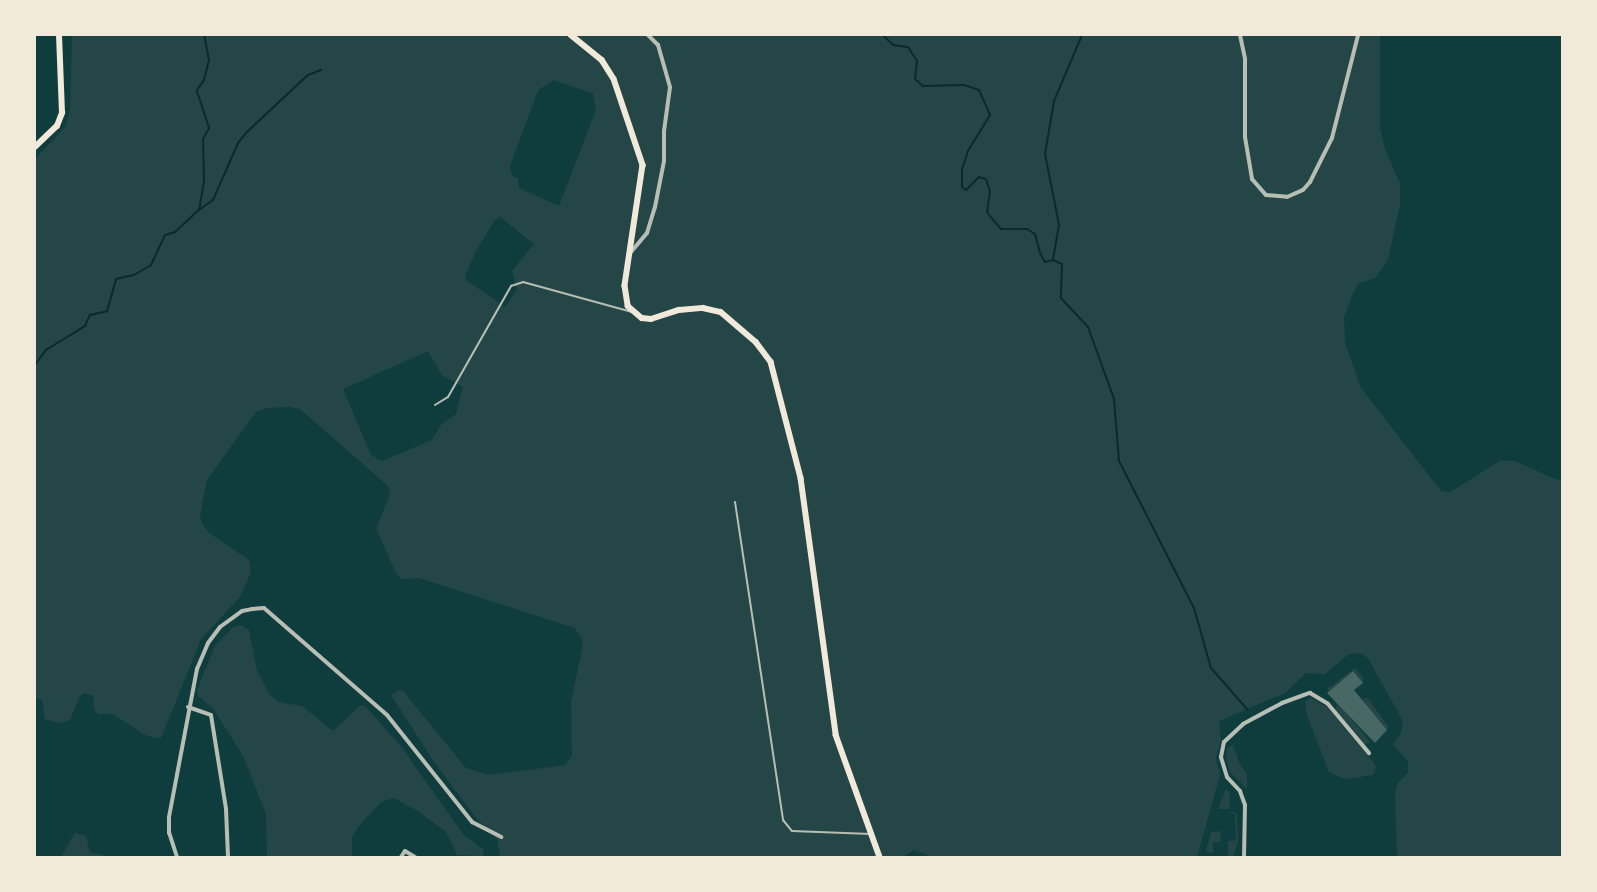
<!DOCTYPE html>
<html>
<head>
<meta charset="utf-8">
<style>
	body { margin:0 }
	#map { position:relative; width:1597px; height:892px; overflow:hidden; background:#0f3d3e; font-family:Bitter,serif }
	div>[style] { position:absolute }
	.green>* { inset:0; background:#244646 }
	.stream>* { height:2px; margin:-1px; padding:0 1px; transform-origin:1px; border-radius:1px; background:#0a2a2b }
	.building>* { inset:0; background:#486865 }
	.service>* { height:2px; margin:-1px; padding:0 1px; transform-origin:1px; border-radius:1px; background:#b8beb3 }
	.minor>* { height:4px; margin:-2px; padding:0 2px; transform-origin:2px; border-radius:2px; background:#b8beb3 }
	.secondary>* { height:5.5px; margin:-2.75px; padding:0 2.75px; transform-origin:2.75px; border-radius:2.75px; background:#f1e9da }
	span { translate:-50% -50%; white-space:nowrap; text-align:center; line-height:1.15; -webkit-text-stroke:4px #f1e9da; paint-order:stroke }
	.frame { position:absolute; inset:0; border:36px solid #f1e9da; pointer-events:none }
</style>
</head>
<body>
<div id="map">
	<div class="green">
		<i style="clip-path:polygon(evenodd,72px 35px,1380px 35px,1380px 128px,1385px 149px,1400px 183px,1400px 204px,1388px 260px,1375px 278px,1358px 284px,1352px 296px,1344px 317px,1345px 343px,1361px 388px,1441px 491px,1450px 492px,1500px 461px,1515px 461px,1562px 482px,1562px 857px,1397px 857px,1395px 794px,1398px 783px,1408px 773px,1408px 762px,1393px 744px,1401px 733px,1403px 721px,1368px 658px,1360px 653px,1349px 654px,1325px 674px,1306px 673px,1285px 693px,1219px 721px,1221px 740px,1216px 758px,1220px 775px,1197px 857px,932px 857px,914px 850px,903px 857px,500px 857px,497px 839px,476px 818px,434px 762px,391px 695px,399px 690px,403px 691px,466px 768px,489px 775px,565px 765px,572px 756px,571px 702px,583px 644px,580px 636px,575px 628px,419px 578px,401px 579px,397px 575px,376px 529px,390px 494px,388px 486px,300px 409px,289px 407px,267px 408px,256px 412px,207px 480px,200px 516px,202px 524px,209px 533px,249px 560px,251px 572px,240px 597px,201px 639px,161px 738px,147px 736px,113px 714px,98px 714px,94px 709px,93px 696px,84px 693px,80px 696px,70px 720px,59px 723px,45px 719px,42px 700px,35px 698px,35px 159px,65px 127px,70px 111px,72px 35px,554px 80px,593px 94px,596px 110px,559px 206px,519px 188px,518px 178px,512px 176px,510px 166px,538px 90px,554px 80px,72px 35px,500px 217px,534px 244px,512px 271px,517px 290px,505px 307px,466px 280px,465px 276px,476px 251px,495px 220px,500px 217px,72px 35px,428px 351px,442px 375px,463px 387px,456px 414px,441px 425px,432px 440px,382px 461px,371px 455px,343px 389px,428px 351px)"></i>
		<i style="clip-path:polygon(240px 625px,249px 630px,257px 671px,270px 695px,279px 702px,302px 706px,333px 731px,361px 705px,365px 706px,400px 745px,463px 834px,484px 850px,483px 856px,457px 855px,446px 832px,418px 811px,394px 798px,381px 802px,358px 827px,352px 838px,352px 857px,267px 857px,266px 814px,244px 758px,213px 708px,198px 696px,197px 690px,215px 646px,233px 627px)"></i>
		<i style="clip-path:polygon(1355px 668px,1363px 677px,1363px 683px,1353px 671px,1328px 692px,1328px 688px)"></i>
		<i style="clip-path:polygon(1367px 697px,1388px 726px,1387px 730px,1362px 700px)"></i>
		<i style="clip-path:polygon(1311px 698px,1328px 707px,1372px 761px,1376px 767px,1373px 775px,1344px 779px,1329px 772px,1307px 715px,1305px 702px)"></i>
		<i style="clip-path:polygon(1337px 702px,1371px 743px,1364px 744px,1336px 710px)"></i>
		<i style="clip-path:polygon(1233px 745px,1240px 765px,1247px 774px,1247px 789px,1229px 771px,1226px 756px,1227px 748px)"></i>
		<i style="clip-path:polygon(1226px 789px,1229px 792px,1230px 809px,1218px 809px)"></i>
		<i style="clip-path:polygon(1229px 812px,1235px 812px,1237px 815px,1238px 841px,1233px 857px,1228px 857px,1228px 841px,1236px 840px,1235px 814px)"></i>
		<i style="clip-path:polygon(1220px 831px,1221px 842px,1213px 842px,1213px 853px,1206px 852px,1211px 832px)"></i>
		<i style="clip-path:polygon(75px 833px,86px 836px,90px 852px,111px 857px,61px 857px)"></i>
	</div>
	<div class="stream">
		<i style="left:883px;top:35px;width:14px;rotate:45deg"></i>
		<i style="left:893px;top:45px;width:15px;rotate:8deg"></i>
		<i style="left:908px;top:47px;width:17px;rotate:57deg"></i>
		<i style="left:917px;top:61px;width:18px;rotate:96deg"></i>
		<i style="left:915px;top:79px;width:11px;rotate:41deg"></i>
		<i style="left:923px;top:86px;width:41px;rotate:-1.4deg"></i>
		<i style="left:964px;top:85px;width:16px;rotate:18deg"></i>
		<i style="left:979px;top:90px;width:27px;rotate:66deg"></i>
		<i style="left:990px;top:115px;width:42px;rotate:121.4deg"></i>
		<i style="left:968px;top:151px;width:19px;rotate:108deg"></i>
		<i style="left:962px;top:169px;width:18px;rotate:90deg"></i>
		<i style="left:962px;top:187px;width:5px;rotate:37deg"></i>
		<i style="left:966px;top:190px;width:18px;rotate:-45deg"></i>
		<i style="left:979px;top:177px;width:7px;rotate:16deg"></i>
		<i style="left:986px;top:179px;width:13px;rotate:72deg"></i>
		<i style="left:990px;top:191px;width:21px;rotate:98deg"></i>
		<i style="left:987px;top:212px;width:10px;rotate:53deg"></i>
		<i style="left:993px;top:220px;width:12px;rotate:48deg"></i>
		<i style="left:1001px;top:229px;width:26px"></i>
		<i style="left:1027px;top:229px;width:9px;rotate:32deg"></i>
		<i style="left:1035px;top:234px;width:20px;rotate:75deg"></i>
		<i style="left:1040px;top:253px;width:10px;rotate:61deg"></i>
		<i style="left:1045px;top:262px;width:8px;rotate:-14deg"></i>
		<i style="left:1082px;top:35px;width:72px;rotate:113deg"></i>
		<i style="left:1054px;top:101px;width:54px;rotate:99.6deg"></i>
		<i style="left:1045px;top:154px;width:72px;rotate:78.8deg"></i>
		<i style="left:1059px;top:225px;width:36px;rotate:100deg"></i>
		<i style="left:1053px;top:260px;width:10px;rotate:24deg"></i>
		<i style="left:1062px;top:264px;width:34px;rotate:92deg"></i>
		<i style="left:1061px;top:298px;width:40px;rotate:47deg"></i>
		<i style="left:1088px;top:327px;width:77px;rotate:70.1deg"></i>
		<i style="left:1114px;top:399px;width:62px;rotate:85.4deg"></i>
		<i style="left:1119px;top:461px;width:165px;rotate:63deg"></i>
		<i style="left:1194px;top:608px;width:62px;rotate:74.2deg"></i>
		<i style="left:1211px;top:668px;width:55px;rotate:48.7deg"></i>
		<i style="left:199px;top:210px;width:17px;rotate:-36deg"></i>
		<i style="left:213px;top:200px;width:62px;rotate:-66.3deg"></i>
		<i style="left:238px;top:143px;width:14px;rotate:-51deg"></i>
		<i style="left:247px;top:132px;width:83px;rotate:-43.1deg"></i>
		<i style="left:308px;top:75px;width:14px;rotate:-21deg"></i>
		<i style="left:35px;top:365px;width:19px;rotate:-54deg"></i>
		<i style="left:46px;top:350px;width:46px;rotate:-31.6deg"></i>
		<i style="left:85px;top:326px;width:12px;rotate:-66deg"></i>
		<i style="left:90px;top:315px;width:17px;rotate:-13deg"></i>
		<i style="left:107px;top:311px;width:33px;rotate:-74deg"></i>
		<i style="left:116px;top:279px;width:18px;rotate:-13deg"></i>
		<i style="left:134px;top:275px;width:20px;rotate:-30deg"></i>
		<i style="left:151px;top:265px;width:33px;rotate:-65deg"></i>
		<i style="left:165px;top:235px;width:10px;rotate:-17deg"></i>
		<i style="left:175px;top:232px;width:33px;rotate:-43deg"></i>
		<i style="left:199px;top:210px;width:28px;rotate:-80deg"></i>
		<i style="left:204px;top:182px;width:43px;rotate:-91.3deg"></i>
		<i style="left:203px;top:139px;width:13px;rotate:-61deg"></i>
		<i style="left:209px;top:128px;width:40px;rotate:-108deg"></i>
		<i style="left:197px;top:90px;width:12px;rotate:-55deg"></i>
		<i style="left:204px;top:80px;width:21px;rotate:-76deg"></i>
		<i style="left:209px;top:60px;width:25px;rotate:-101deg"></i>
	</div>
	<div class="building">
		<i style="clip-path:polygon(1353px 671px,1363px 683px,1354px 690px,1387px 730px,1375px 743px,1327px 693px)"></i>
	</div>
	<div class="service">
		<i style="left:435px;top:405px;width:15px;rotate:-32deg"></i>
		<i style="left:448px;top:397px;width:128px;rotate:-60.4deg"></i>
		<i style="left:511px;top:286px;width:13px;rotate:-18deg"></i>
		<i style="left:523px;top:282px;width:113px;rotate:15.4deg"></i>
		<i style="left:735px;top:502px;width:322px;rotate:81.4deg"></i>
		<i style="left:783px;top:820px;width:14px;rotate:51deg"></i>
		<i style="left:792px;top:831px;width:79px;rotate:2.2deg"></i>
	</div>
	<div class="minor">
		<i style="left:1240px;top:35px;width:25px;rotate:78deg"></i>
		<i style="left:1245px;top:59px;width:78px;rotate:90deg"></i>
		<i style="left:1245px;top:137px;width:43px;rotate:80.5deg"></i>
		<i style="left:1252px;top:179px;width:21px;rotate:49deg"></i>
		<i style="left:1266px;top:195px;width:21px;rotate:5deg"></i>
		<i style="left:1287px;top:197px;width:17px;rotate:-24deg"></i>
		<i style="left:1303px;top:190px;width:11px;rotate:-49deg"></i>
		<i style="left:1310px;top:182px;width:49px;rotate:-63.4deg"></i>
		<i style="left:1332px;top:138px;width:106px;rotate:-75.8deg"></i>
		<i style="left:631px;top:252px;width:25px;rotate:-50deg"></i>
		<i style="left:647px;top:233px;width:27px;rotate:-73deg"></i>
		<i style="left:655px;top:207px;width:47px;rotate:-78.9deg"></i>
		<i style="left:664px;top:161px;width:30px;rotate:-90deg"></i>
		<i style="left:664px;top:131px;width:44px;rotate:-82.2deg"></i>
		<i style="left:670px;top:87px;width:44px;rotate:-105.9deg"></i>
		<i style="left:658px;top:45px;width:14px;rotate:-135deg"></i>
		<i style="left:188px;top:707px;width:24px;rotate:19deg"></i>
		<i style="left:211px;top:715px;width:95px;rotate:80.9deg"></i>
		<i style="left:226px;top:809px;width:48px;rotate:87.6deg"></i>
		<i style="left:177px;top:857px;width:25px;rotate:-108deg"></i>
		<i style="left:169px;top:833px;width:16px;rotate:-90deg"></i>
		<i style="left:169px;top:817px;width:151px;rotate:-79.3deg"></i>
		<i style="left:197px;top:669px;width:28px;rotate:-67deg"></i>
		<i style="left:208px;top:643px;width:20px;rotate:-53deg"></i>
		<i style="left:220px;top:627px;width:27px;rotate:-36deg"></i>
		<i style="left:242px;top:611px;width:10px;rotate:-11deg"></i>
		<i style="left:252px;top:609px;width:12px;rotate:-5deg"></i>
		<i style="left:264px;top:608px;width:163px;rotate:41deg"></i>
		<i style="left:387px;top:715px;width:137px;rotate:51.5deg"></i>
		<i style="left:472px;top:822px;width:33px;rotate:27deg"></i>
		<i style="left:401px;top:857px;width:7px;rotate:-56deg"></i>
		<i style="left:405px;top:851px;width:12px;rotate:31deg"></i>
		<i style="left:1244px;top:857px;width:52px;rotate:-88.9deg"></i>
		<i style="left:1245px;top:805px;width:15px;rotate:-110deg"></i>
		<i style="left:1240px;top:791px;width:19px;rotate:-133deg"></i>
		<i style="left:1227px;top:777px;width:21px;rotate:-107deg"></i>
		<i style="left:1221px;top:757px;width:15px;rotate:-79deg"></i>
		<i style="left:1224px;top:742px;width:26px;rotate:-43deg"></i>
		<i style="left:1243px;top:724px;width:44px;rotate:-28.3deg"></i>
		<i style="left:1282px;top:703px;width:30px;rotate:-20deg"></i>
		<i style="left:1310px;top:693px;width:21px;rotate:31deg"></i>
		<i style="left:1328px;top:704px;width:64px;rotate:50.1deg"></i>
	</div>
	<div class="secondary">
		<i style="left:571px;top:35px;width:40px;rotate:39deg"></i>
		<i style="left:602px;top:60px;width:22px;rotate:58deg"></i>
		<i style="left:614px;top:79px;width:91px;rotate:71.4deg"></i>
		<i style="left:643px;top:165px;width:122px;rotate:98.5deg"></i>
		<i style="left:625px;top:286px;width:20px;rotate:81deg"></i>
		<i style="left:628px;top:306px;width:18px;rotate:41deg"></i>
		<i style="left:642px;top:318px;width:9px;rotate:6deg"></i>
		<i style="left:651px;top:319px;width:29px;rotate:-18deg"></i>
		<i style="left:679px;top:310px;width:24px;rotate:-5deg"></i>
		<i style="left:703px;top:308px;width:18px;rotate:13deg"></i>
		<i style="left:721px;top:312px;width:46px;rotate:40.6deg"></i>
		<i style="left:756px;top:342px;width:25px;rotate:53deg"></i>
		<i style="left:771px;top:362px;width:120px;rotate:75.5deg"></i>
		<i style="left:801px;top:478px;width:259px;rotate:82.2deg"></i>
		<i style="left:836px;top:735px;width:130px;rotate:70.2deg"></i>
		<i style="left:35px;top:147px;width:30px;rotate:-44deg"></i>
		<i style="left:57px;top:126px;width:14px;rotate:-69deg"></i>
		<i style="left:62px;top:113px;width:78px;rotate:-92.2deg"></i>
	</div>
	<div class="frame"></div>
</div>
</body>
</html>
